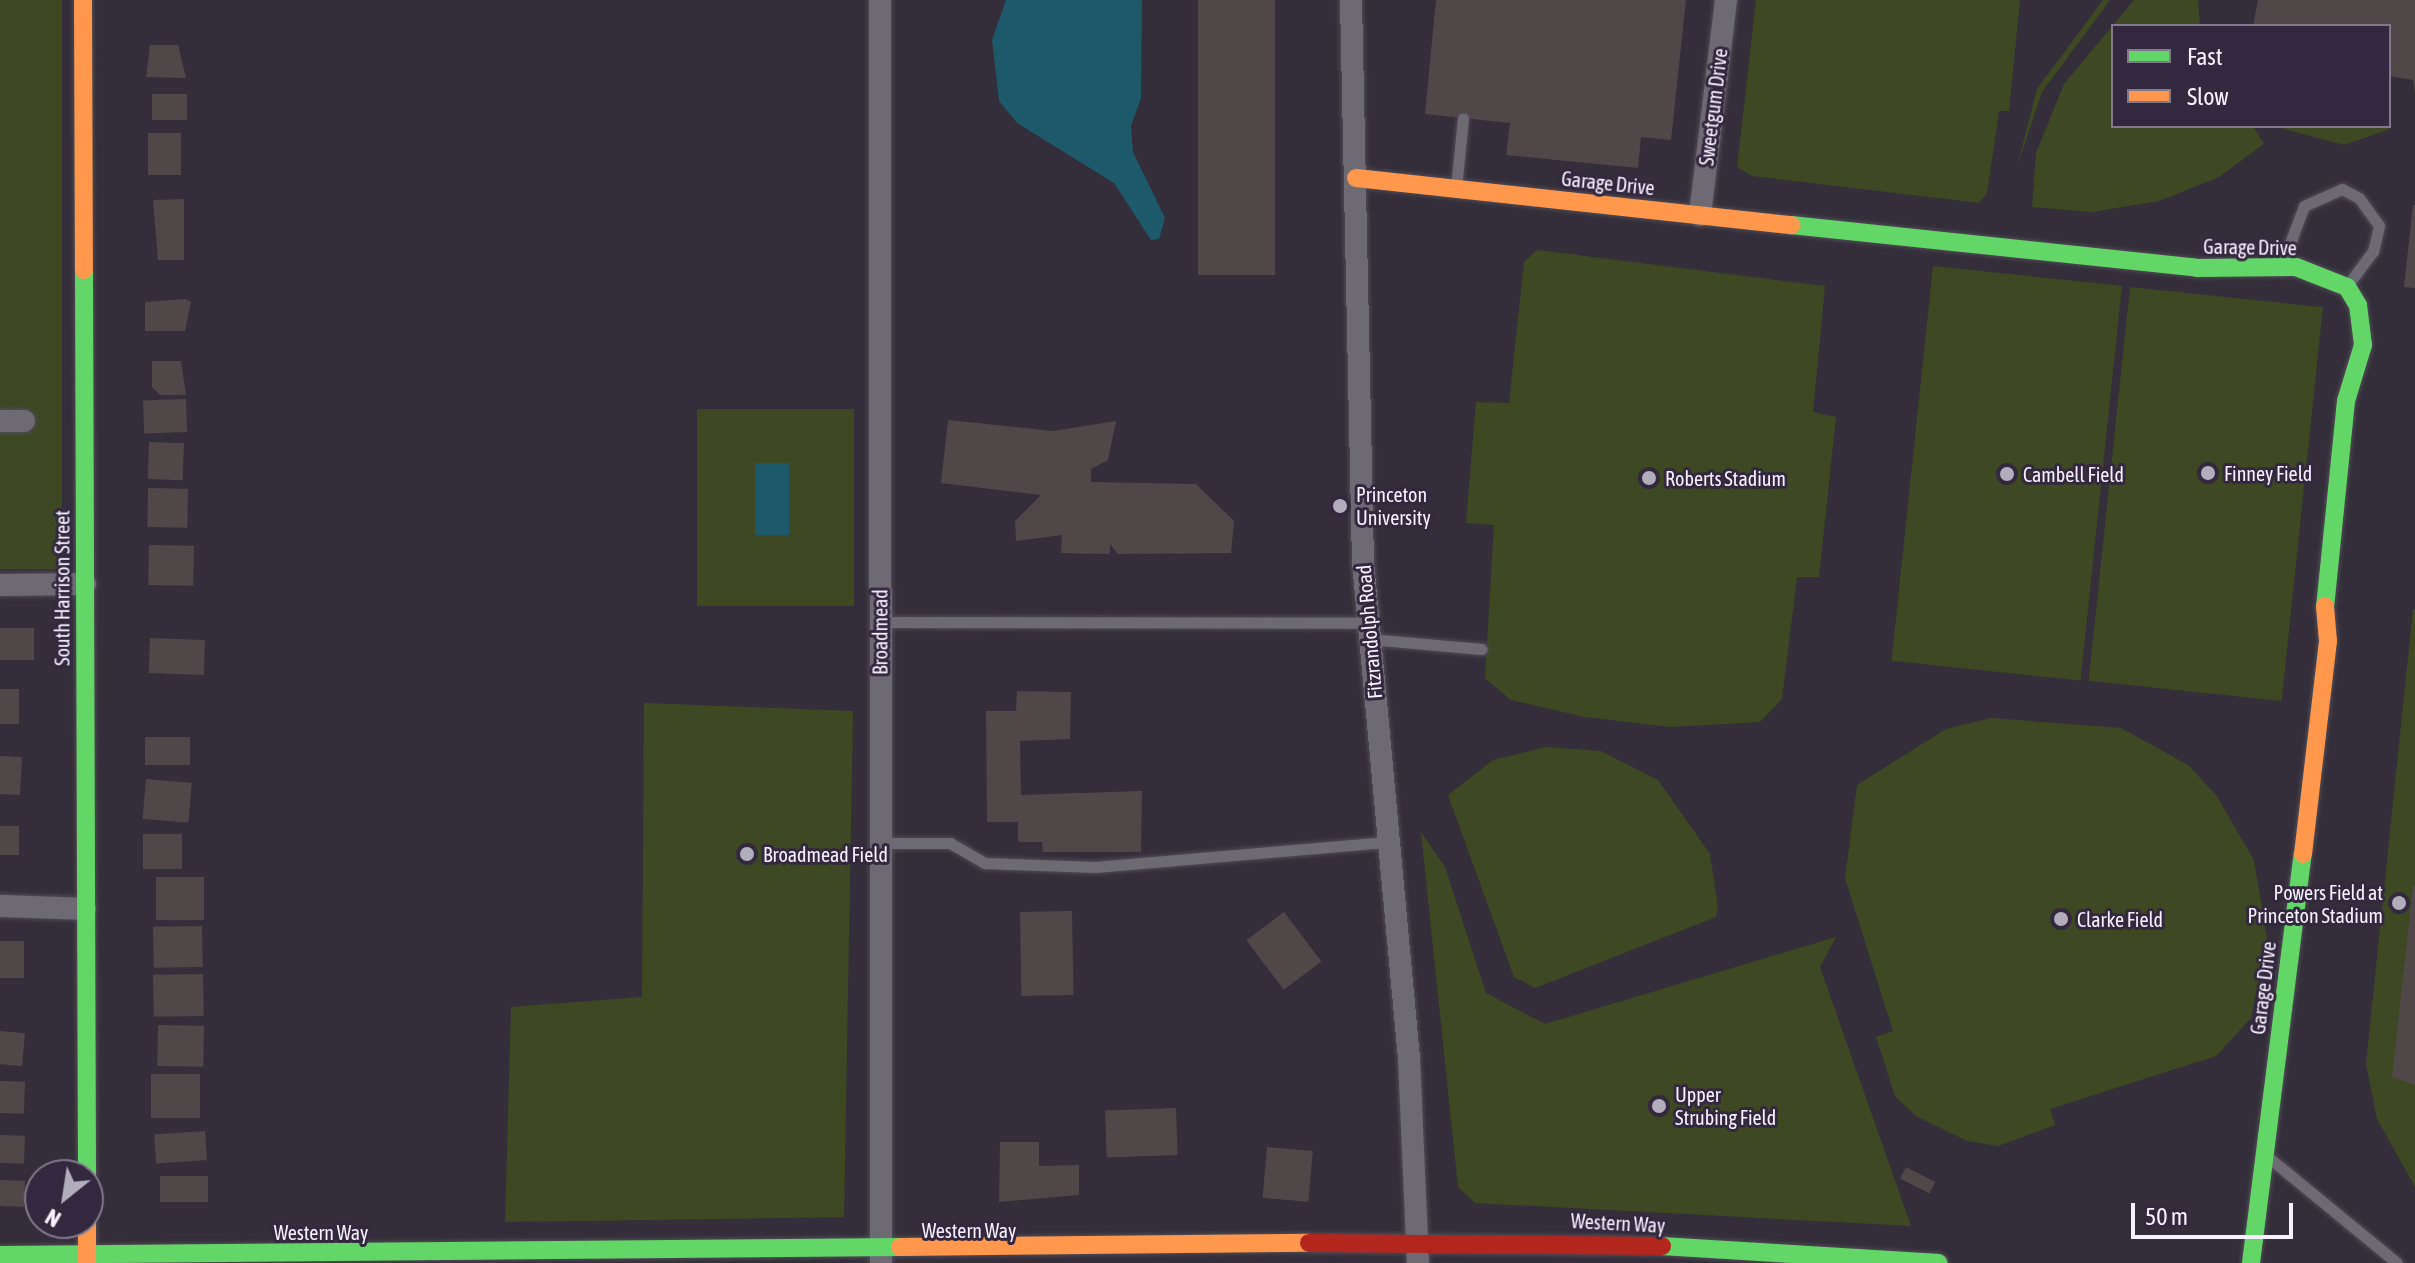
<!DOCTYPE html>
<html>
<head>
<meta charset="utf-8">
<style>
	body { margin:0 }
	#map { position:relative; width:2415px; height:1263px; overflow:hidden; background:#332e39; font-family:"Asap Condensed",sans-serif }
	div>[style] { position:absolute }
	.green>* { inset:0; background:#3e4924; transform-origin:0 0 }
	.water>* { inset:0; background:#1d586b; transform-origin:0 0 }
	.building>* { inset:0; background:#504748; transform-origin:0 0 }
	.roads { filter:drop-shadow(0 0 2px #504b55) drop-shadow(0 0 2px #504b55) }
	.lane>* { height:11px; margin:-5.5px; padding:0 5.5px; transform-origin:5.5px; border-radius:5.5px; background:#6e6a73 }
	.street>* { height:22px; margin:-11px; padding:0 11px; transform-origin:11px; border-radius:11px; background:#6e6a73 }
	.fast>* { height:18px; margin:-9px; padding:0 9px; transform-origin:9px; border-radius:9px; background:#63d668 }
	.slow>* { height:18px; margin:-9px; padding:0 9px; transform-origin:9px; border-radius:9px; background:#ff974d }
	.jam>* { height:18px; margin:-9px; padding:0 9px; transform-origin:9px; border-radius:9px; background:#b3261e }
	.dots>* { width:22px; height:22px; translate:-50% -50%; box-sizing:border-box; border:4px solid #33293e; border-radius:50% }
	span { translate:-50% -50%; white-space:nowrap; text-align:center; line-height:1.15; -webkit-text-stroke:6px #33293e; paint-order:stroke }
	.street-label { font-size:20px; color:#f7f1ff }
	.poi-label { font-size:20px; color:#f7f1ff }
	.left { translate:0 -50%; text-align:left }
	.right { translate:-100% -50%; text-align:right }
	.legend { position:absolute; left:2111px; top:24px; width:280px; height:104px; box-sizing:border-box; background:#33293e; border:2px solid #81798b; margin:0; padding:10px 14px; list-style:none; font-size:24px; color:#f7f1ff }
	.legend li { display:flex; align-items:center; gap:16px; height:40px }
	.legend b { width:40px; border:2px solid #81798b }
	.north { position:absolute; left:24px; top:1159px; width:80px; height:80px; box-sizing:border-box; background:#33293e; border:2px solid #81798b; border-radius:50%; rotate:210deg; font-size:22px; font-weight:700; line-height:32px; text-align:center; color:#f7f1ff }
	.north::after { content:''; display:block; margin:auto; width:28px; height:36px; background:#b2adba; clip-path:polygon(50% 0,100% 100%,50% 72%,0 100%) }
	.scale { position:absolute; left:2131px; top:1203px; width:162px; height:36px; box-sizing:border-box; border:4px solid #f7f1ff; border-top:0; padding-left:10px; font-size:24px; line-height:28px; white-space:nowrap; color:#f7f1ff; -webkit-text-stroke:6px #33293e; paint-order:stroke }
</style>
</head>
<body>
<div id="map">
	<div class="green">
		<i style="left:0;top:0;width:62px;height:569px"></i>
		<i style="clip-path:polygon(1756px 0,2020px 0,2009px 111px,1999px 111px,1987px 193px,1979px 203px,1752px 176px,1737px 167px)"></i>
		<i style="clip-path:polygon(2103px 0,2110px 0,2042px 92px,2017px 167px,2037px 89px)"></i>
		<i style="clip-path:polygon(2134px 0,2198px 0,2200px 26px,2113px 26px,2113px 126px,2253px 126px,2264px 144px,2219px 177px,2159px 201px,2092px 212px,2032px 207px,2036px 153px,2064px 84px)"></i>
		<i style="clip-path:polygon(2273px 126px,2388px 126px,2390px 129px,2344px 145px)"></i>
		<i style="clip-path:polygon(1537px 250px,1825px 286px,1813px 412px,1836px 417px,1819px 577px,1797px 577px,1782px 699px,1760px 722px,1671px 727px,1585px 717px,1511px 700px,1485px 678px,1494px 525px,1466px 523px,1476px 402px,1509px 403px,1524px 262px)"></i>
		<i style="left:1933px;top:266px;width:190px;height:397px;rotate:6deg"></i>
		<i style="left:2130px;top:287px;width:194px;height:396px;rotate:6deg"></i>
		<i style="left:697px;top:409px;width:157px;height:197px"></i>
		<i style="clip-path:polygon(2413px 609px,2415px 609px,2415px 1187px,2377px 1119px,2366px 1064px)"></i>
		<i style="clip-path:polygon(644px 703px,853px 711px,844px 1217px,505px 1222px,511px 1007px,642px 997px)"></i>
		<i style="clip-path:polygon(1991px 718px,2121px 728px,2188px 765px,2216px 795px,2254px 860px,2267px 939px,2251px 1018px,2216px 1056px,2050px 1109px,2055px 1125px,1998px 1146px,1967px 1141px,1916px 1116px,1895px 1096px,1876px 1037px,1893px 1031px,1845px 878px,1857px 785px,1946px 729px)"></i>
		<i style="clip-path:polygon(1546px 747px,1601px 751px,1658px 780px,1710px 854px,1718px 908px,1716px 917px,1535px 988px,1514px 977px,1448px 795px,1493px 760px)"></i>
		<i style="clip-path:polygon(1421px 832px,1445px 867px,1486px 993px,1545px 1024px,1836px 937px,1820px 967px,1911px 1226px,1475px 1203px,1458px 1187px)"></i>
	</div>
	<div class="water">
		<i style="clip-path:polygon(1006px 0,1142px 0,1141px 98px,1131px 126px,1133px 152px,1165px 218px,1159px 239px,1151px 240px,1114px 183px,1017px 123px,999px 101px,992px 40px)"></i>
		<i style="left:755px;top:463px;width:34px;height:72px"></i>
	</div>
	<div class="building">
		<i style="left:1198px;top:0;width:77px;height:275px"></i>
		<i style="clip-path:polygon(1436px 0,1686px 0,1671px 140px,1641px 137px,1638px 168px,1506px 155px,1510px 123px,1425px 114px)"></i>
		<i style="clip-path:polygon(2258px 0,2415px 0,2415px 93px,2413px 80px,2389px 76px,2389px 26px,2253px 26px)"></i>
		<i style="clip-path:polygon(150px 45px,178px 45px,186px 78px,146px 77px)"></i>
		<i style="left:152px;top:94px;width:35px;height:26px"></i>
		<i style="left:148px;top:133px;width:33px;height:42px"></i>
		<i style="clip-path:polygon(184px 199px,184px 260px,158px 260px,153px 200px)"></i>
		<i style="clip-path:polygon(2413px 205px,2415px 205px,2415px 288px,2404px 287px)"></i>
		<i style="clip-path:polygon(185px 299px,191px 302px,185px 331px,145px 331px,145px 302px)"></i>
		<i style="clip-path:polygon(152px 361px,181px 361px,186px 395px,160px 395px,152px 387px)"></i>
		<i style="left:186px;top:399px;width:33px;height:43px;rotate:88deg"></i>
		<i style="clip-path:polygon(948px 420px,1053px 431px,1116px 421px,1108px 460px,1091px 469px,1091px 482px,1196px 484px,1234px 521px,1231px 553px,1118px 554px,1110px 544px,1110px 554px,1061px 553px,1062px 535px,1016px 541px,1015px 521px,1041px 495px,941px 483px)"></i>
		<i style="left:149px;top:442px;width:35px;height:37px;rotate:2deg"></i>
		<i style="left:148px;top:488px;width:40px;height:39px;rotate:1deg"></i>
		<i style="left:149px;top:545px;width:45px;height:40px;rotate:1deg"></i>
		<i style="left:0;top:628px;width:34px;height:32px"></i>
		<i style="left:150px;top:638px;width:55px;height:35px;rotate:2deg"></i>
		<i style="left:0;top:689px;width:19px;height:35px"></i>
		<i style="clip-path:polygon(1017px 691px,1071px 692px,1070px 739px,1020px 741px,1021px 795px,1142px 791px,1141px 852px,1043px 852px,1042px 842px,1018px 842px,1018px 822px,987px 822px,986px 711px,1016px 711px)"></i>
		<i style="left:145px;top:737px;width:45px;height:28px"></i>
		<i style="left:0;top:756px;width:22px;height:38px;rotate:3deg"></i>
		<i style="left:146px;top:779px;width:46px;height:40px;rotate:5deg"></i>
		<i style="left:0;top:826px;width:19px;height:29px"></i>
		<i style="left:143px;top:834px;width:39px;height:35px"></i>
		<i style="left:204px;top:877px;width:43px;height:48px;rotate:90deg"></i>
		<i style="clip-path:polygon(2413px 886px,2415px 886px,2415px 1085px,2392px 1077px)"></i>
		<i style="left:1072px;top:911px;width:84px;height:52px;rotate:89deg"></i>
		<i style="left:1284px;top:912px;width:62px;height:47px;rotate:53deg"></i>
		<i style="left:202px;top:926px;width:41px;height:49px;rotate:89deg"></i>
		<i style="left:0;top:941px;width:24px;height:37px"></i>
		<i style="left:203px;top:974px;width:42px;height:50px;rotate:89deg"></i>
		<i style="left:158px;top:1025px;width:46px;height:41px;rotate:1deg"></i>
		<i style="left:0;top:1031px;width:25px;height:33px;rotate:5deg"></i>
		<i style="left:151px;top:1074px;width:49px;height:44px"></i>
		<i style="left:0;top:1081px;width:25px;height:32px;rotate:2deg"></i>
		<i style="left:1176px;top:1108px;width:47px;height:71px;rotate:88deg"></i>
		<i style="left:205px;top:1131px;width:29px;height:51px;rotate:86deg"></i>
		<i style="left:0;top:1135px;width:25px;height:28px;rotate:2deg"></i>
		<i style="clip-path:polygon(1000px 1142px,1039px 1142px,1039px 1166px,1079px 1165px,1079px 1195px,999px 1202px)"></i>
		<i style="left:1267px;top:1147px;width:46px;height:51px;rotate:5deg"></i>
		<i style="left:1906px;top:1167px;width:33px;height:13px;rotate:27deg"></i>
		<i style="left:160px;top:1176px;width:48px;height:26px"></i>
		<i style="left:0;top:1180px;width:25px;height:26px;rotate:2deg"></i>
	</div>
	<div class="roads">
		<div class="lane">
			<i style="left:1456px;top:188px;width:70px;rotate:-84.3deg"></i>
			<i style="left:2282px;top:265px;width:63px;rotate:-69.6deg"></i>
			<i style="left:2304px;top:206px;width:42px;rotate:-24.1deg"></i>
			<i style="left:2342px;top:189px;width:19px;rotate:28deg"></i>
			<i style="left:2359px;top:198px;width:34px;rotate:54deg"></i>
			<i style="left:2379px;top:226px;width:26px;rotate:103deg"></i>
			<i style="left:2373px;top:251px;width:44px;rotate:126.6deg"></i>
			<i style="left:880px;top:622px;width:487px;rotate:0.1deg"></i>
			<i style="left:1369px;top:639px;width:113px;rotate:5.1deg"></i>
			<i style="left:880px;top:843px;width:70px"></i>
			<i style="left:950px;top:843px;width:39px;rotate:30deg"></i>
			<i style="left:984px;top:863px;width:111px;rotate:2.1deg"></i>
			<i style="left:1095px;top:867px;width:294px;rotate:-4.9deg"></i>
			<i style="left:2268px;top:1157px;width:167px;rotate:39.4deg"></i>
		</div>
		<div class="street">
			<i style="left:880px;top:0;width:1263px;rotate:89.95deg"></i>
			<i style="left:1351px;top:0;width:562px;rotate:88.78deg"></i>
			<i style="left:1363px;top:562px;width:498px;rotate:84.7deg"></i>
			<i style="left:1409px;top:1058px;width:205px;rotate:87.5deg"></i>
			<i style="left:1700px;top:215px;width:217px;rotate:-83.1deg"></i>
			<i style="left:0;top:421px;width:24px"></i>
			<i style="left:0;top:585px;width:85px;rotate:-0.7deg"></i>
			<i style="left:0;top:906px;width:85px;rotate:2deg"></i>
		</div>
		<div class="fast">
			<i style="left:1791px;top:225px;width:408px;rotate:6deg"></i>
			<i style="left:2197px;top:268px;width:99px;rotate:-0.6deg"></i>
			<i style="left:2296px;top:267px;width:55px;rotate:21.4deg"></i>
			<i style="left:2347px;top:287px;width:21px;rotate:59deg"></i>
			<i style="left:2358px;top:305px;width:40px;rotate:82.9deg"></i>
			<i style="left:2363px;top:345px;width:59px;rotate:106.9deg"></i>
			<i style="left:2346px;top:401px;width:206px;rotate:95.8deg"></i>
			<i style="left:84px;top:270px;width:905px;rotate:89.81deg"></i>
			<i style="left:1662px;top:1246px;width:277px;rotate:3.5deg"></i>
			<i style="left:0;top:1255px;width:900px;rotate:-0.51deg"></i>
			<i style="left:2251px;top:1263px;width:412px;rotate:-82.8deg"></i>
		</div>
		<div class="slow">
			<i style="left:83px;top:0;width:270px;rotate:89.8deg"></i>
			<i style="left:1356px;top:178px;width:438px;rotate:6.2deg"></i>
			<i style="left:2303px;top:854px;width:214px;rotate:-83.3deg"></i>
			<i style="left:2328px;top:641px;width:35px;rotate:-95deg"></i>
			<i style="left:87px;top:1223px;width:40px;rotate:90deg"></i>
			<i style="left:900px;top:1247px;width:409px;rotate:-0.6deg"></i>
		</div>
		<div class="jam">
			<i style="left:1309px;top:1243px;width:353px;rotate:0.5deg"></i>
		</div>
	</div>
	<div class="dots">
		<i style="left:2208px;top:473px;background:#b2adba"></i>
		<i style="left:2007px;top:474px;background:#b2adba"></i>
		<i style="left:1649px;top:478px;background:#b2adba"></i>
		<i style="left:1340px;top:506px;background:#b2adba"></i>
		<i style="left:747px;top:854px;background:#b2adba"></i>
		<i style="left:2399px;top:903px;background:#b2adba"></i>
		<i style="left:2061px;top:919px;background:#b2adba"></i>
		<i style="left:1659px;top:1106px;background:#b2adba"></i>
	</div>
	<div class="street-label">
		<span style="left:1713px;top:107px;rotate:-83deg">Sweetgum Drive</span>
		<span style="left:1608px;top:183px;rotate:6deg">Garage Drive</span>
		<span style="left:2250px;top:247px;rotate:1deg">Garage Drive</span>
		<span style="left:62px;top:588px;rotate:-90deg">South Harrison Street</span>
		<span style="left:880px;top:632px;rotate:-90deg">Broadmead</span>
		<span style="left:1369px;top:632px;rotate:-95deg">Fitzrandolph Road</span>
		<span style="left:2263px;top:988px;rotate:-83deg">Garage Drive</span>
		<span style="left:1618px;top:1223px;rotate:3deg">Western Way</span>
		<span style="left:969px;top:1230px">Western Way</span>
		<span style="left:321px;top:1232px">Western Way</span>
	</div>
	<div class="poi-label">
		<span class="left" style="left:2224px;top:473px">Finney Field</span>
		<span class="left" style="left:2023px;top:474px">Cambell Field</span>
		<span class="left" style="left:1665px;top:478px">Roberts Stadium</span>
		<span class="left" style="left:1356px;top:506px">Princeton<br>University</span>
		<span class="left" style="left:763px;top:854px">Broadmead Field</span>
		<span class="right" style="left:2383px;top:904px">Powers Field at<br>Princeton Stadium</span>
		<span class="left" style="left:2077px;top:919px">Clarke Field</span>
		<span class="left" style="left:1675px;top:1106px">Upper<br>Strubing Field</span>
	</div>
	<ul class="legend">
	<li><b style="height:10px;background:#63d668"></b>Fast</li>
	<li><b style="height:10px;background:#ff974d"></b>Slow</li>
	</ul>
	<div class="north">N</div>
	<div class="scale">50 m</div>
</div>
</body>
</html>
